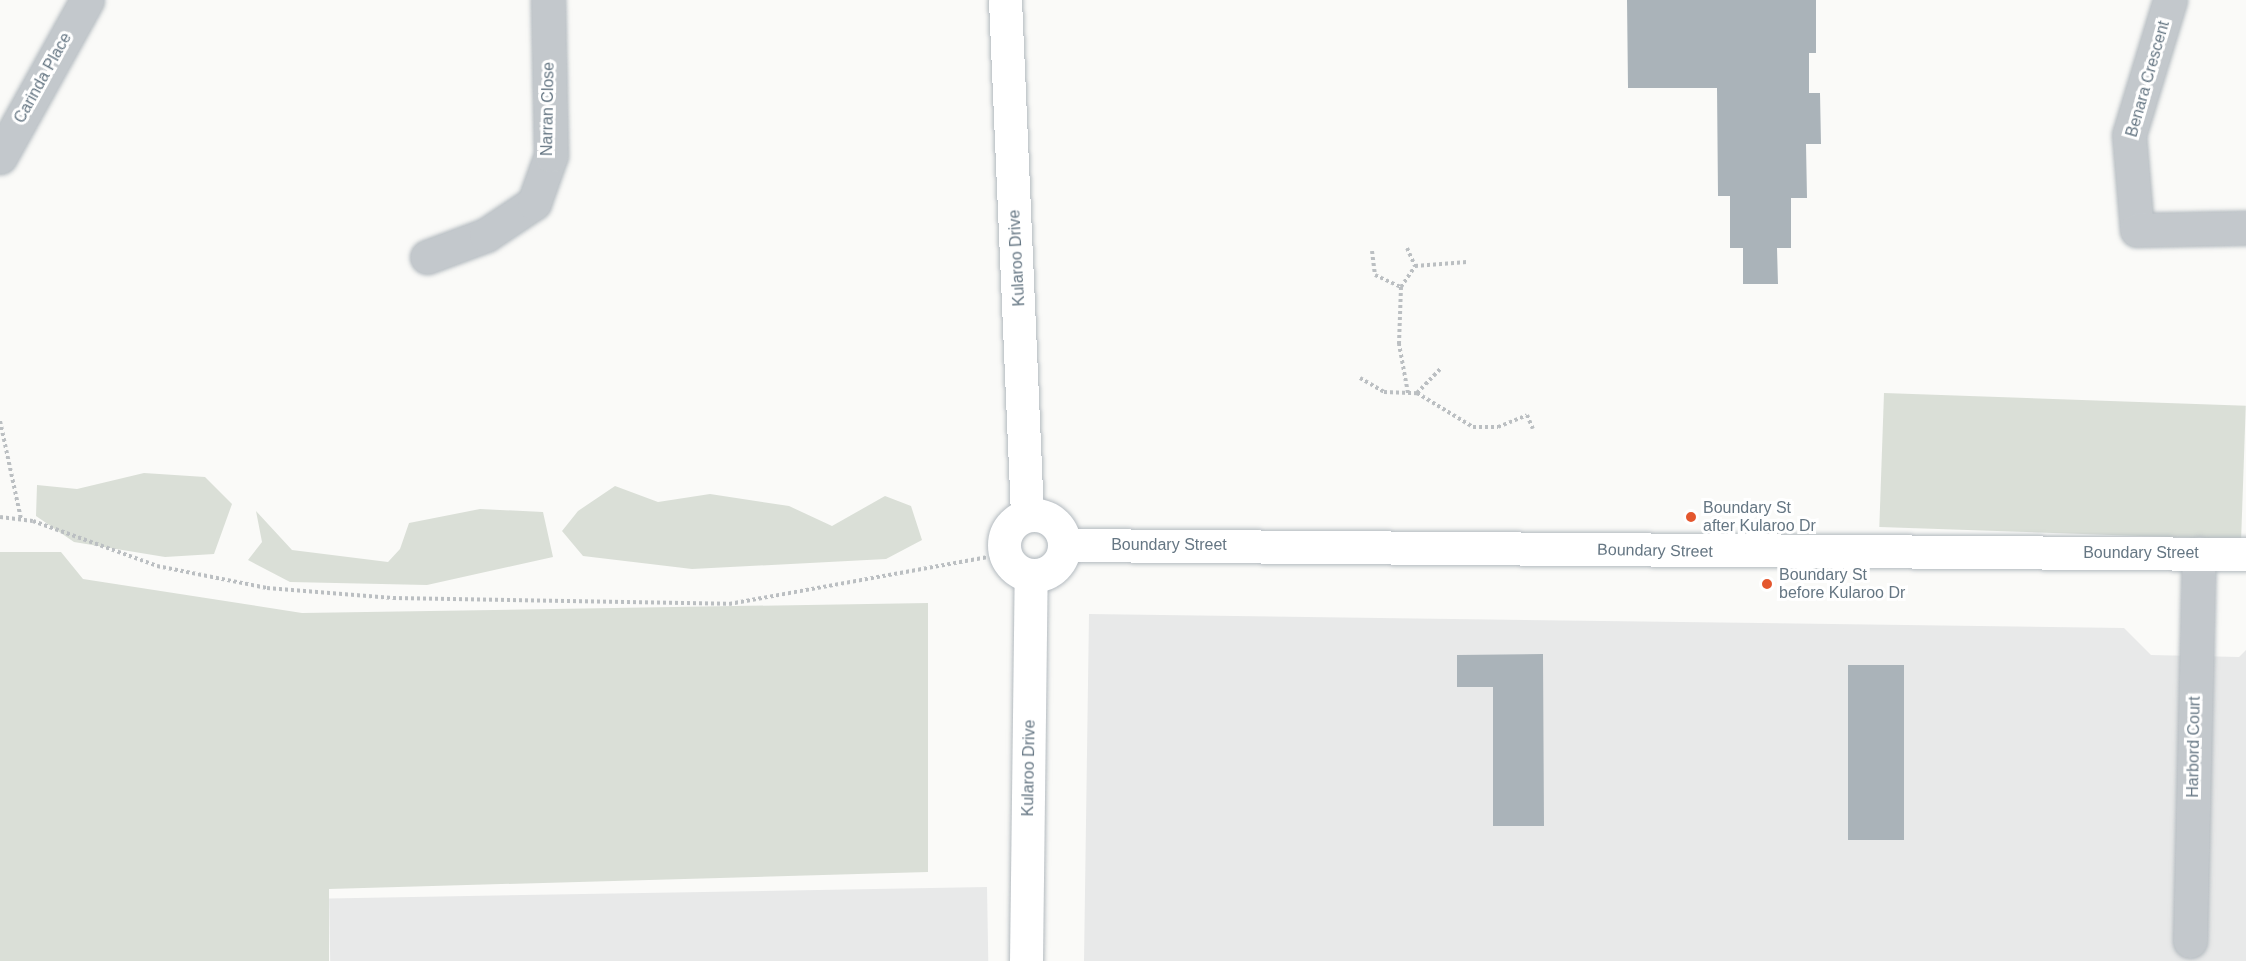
<!DOCTYPE html>
<html>
<head>
<meta charset="utf-8">
<style>
	body { margin:0 }
	#map { position:relative; width:2246px; height:961px; overflow:hidden; background:#fafaf8; font-family:Helvetica,sans-serif }
	div>[style] { position:absolute }
	.built>* { inset:0; background:#e8e9e9; transform-origin:0 0 }
	.green>* { inset:0; background:#dadfd7; transform-origin:0 0 }
	.building>* { inset:0; background:#aab3b9; transform-origin:0 0 }
	.path>* { height:4px; margin-top:-2px; transform-origin:0; background:repeating-linear-gradient(90deg,#bbbfc2 0 3px,transparent 0 6px) }
	.roads { filter:drop-shadow(0 0 2px #b3babf) drop-shadow(0 0 2px #b3babf) }
	.street>* { height:33px; margin:-16.5px; padding:0 16.5px; transform-origin:16.5px; border-radius:16.5px; background:#c3c8cc }
	.secondary>* { height:33px; margin:-16.5px; padding:0 16.5px; transform-origin:16.5px; border-radius:16.5px; background:#fff }
	.secondary>.ring { margin:-16.5px; padding:0; box-sizing:content-box; background:none; border:33px solid #fff; border-radius:50% }
	.dots>* { width:16px; height:16px; translate:-50% -50%; box-sizing:border-box; border:3px solid #fff; border-radius:50% }
	span { translate:-50% -50%; white-space:nowrap; text-align:center; line-height:1.15; -webkit-text-stroke:6px #fff; paint-order:stroke }
	.street-label { font-size:16px; color:#657683 }
	.poi-label { font-size:16px; color:#657683 }
	.left { translate:0 -50%; text-align:left }
</style>
</head>
<body>
<div id="map">
	<div class="built">
		<i style="clip-path:polygon(1089px 614px,2124px 628px,2151px 655px,2239px 657px,2246px 650px,2246px 961px,1084px 961px)"></i>
		<i style="left:987px;top:887px;width:74px;height:658px;rotate:89deg"></i>
	</div>
	<div class="green">
		<i style="left:1884px;top:393px;width:362px;height:134px;rotate:2deg"></i>
		<i style="clip-path:polygon(144px 473px,205px 477px,232px 504px,214px 554px,165px 557px,74px 542px,36px 516px,37px 485px,77px 489px)"></i>
		<i style="clip-path:polygon(615px 486px,658px 502px,710px 494px,789px 506px,832px 526px,885px 496px,911px 506px,922px 540px,886px 559px,692px 569px,583px 556px,562px 531px,578px 511px)"></i>
		<i style="clip-path:polygon(480px 509px,543px 512px,553px 557px,427px 585px,290px 582px,248px 560px,262px 542px,256px 511px,292px 550px,388px 562px,400px 549px,409px 523px)"></i>
		<i style="clip-path:polygon(0 552px,61px 552px,83px 579px,302px 613px,928px 603px,928px 872px,329px 889px,329px 961px,0 961px)"></i>
	</div>
	<div class="building">
		<i style="clip-path:polygon(1627px 0,1816px 0,1816px 53px,1809px 53px,1809px 93px,1820px 93px,1821px 144px,1806px 144px,1807px 198px,1791px 198px,1791px 248px,1777px 248px,1778px 284px,1743px 284px,1743px 248px,1730px 248px,1730px 196px,1718px 196px,1717px 88px,1628px 88px)"></i>
		<i style="clip-path:polygon(1543px 654px,1544px 826px,1493px 826px,1493px 687px,1457px 687px,1457px 655px)"></i>
		<i style="left:1848px;top:665px;width:56px;height:175px"></i>
	</div>
	<div class="path">
		<i style="left:1407px;top:248px;width:20px;rotate:66deg"></i>
		<i style="left:1372px;top:251px;width:24px;rotate:83deg"></i>
		<i style="left:1375px;top:275px;width:29px;rotate:25deg"></i>
		<i style="left:1360px;top:378px;width:28px;rotate:30deg"></i>
		<i style="left:1384px;top:392px;width:33px;rotate:2deg"></i>
		<i style="left:1417px;top:393px;width:66px;rotate:31.3deg"></i>
		<i style="left:1473px;top:427px;width:25px"></i>
		<i style="left:1498px;top:427px;width:31px;rotate:-22deg"></i>
		<i style="left:1527px;top:415px;width:15px;rotate:67deg"></i>
		<i style="left:1408px;top:393px;width:50px;rotate:-100.4deg"></i>
		<i style="left:1399px;top:344px;width:57px;rotate:-88deg"></i>
		<i style="left:1401px;top:287px;width:25px;rotate:-56deg"></i>
		<i style="left:1415px;top:266px;width:52px;rotate:-4.4deg"></i>
		<i style="left:1417px;top:393px;width:35px;rotate:-46deg"></i>
		<i style="left:0;top:421px;width:100px;rotate:77.9deg"></i>
		<i style="left:0;top:517px;width:33px;rotate:7deg"></i>
		<i style="left:33px;top:521px;width:132px;rotate:19.9deg"></i>
		<i style="left:157px;top:566px;width:112px;rotate:11.3deg"></i>
		<i style="left:267px;top:588px;width:126px;rotate:4.5deg"></i>
		<i style="left:393px;top:598px;width:336px;rotate:1deg"></i>
		<i style="left:729px;top:604px;width:280px;rotate:-10.3deg"></i>
	</div>
	<div class="roads">
		<div class="street">
			<i style="left:2170px;top:0;width:141px;rotate:106.9deg"></i>
			<i style="left:2129px;top:135px;width:95px;rotate:85.2deg"></i>
			<i style="left:2137px;top:230px;width:109px;rotate:-1.1deg"></i>
			<i style="left:0;top:157px;width:179px;rotate:-61deg"></i>
			<i style="left:427px;top:257px;width:63px;rotate:-20.4deg"></i>
			<i style="left:486px;top:235px;width:58px;rotate:-33.7deg"></i>
			<i style="left:534px;top:203px;width:51px;rotate:-70.5deg"></i>
			<i style="left:551px;top:155px;width:155px;rotate:-91.1deg"></i>
			<i style="left:2190px;top:941px;width:388px;rotate:-88.7deg"></i>
		</div>
		<div class="secondary">
			<i style="left:1005px;top:0;width:515px;rotate:87.55deg"></i>
			<i class="ring" style="left:1004px;top:515px;width:27px;height:27px"></i>
			<i style="left:1064px;top:545px;width:1182px;rotate:0.44deg"></i>
			<i style="left:1026px;top:961px;width:386px;rotate:-89.3deg"></i>
		</div>
	</div>
	<div class="dots">
		<i style="left:1691px;top:517px;background:#e4572e"></i>
		<i style="left:1767px;top:584px;background:#e4572e"></i>
	</div>
	<div class="street-label">
		<span style="left:43px;top:78px;rotate:-61deg">Carinda Place</span>
		<span style="left:2148px;top:79px;rotate:-74deg">Benara Crescent</span>
		<span style="left:548px;top:109px;rotate:-89deg">Narran Close</span>
		<span style="left:1017px;top:258px;rotate:-93deg">Kularoo Drive</span>
		<span style="left:1169px;top:545px">Boundary Street</span>
		<span style="left:1655px;top:551px;rotate:1deg">Boundary Street</span>
		<span style="left:2141px;top:553px">Boundary Street</span>
		<span style="left:2194px;top:747px;rotate:-89deg">Harbord Court</span>
		<span style="left:1029px;top:768px;rotate:-89deg">Kularoo Drive</span>
	</div>
	<div class="poi-label">
		<span class="left" style="left:1703px;top:517px">Boundary St<br>after Kularoo Dr</span>
		<span class="left" style="left:1779px;top:584px">Boundary St<br>before Kularoo Dr</span>
	</div>
</div>
</body>
</html>
